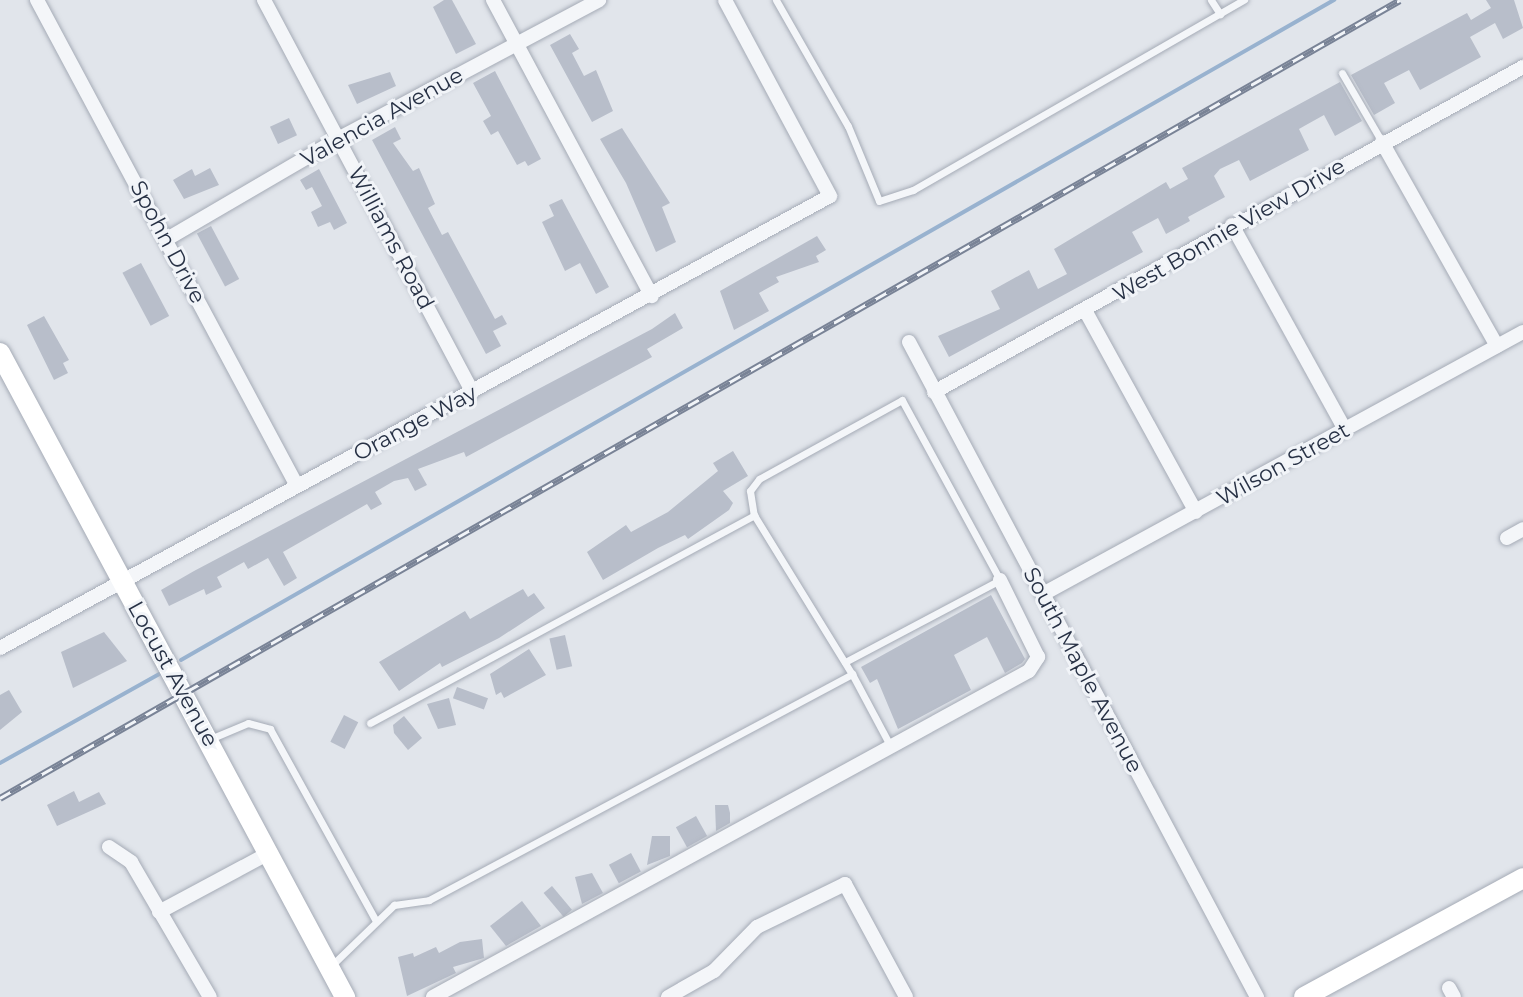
<!DOCTYPE html>
<html>
<head>
<meta charset="utf-8">
<style>
	body { margin:0 }
	#map { position:relative; width:1523px; height:997px; overflow:hidden; background:#e1e5eb; font-family:Montserrat,sans-serif }
	div>[style] { position:absolute }
	.stream>* { height:4px; margin:-2px; padding:0 2px; transform-origin:2px; border-radius:2px; background:#98b2cf }
	.building>* { inset:0; background:#b8beca; transform-origin:0 0 }
	.roads { filter:drop-shadow(0 0 2px #a5abb6) drop-shadow(0 0 2px #a5abb6) }
	.lane>* { height:7px; margin:-3.5px; padding:0 3.5px; transform-origin:3.5px; border-radius:3.5px; background:#f4f6f9 }
	.street>* { height:14px; margin:-7px; padding:0 7px; transform-origin:7px; border-radius:7px; background:#f4f6f9 }
	.secondary>* { height:20px; margin:-10px; padding:0 10px; transform-origin:10px; border-radius:10px; background:#fff }
	.rail>* { height:7px; margin-top:-3.5px; transform-origin:0; background:repeating-linear-gradient(90deg,#f1f4f8 0 12px,#798396 0 24px); box-sizing:border-box; border-block:2px solid #798396 }
	span { translate:-50% -50%; white-space:nowrap; text-align:center; line-height:1.15; -webkit-text-stroke:6px #f1f4f8; paint-order:stroke }
	.street-label { font-size:22px; color:#273145 }
</style>
</head>
<body>
<div id="map">
	<div class="stream">
		<i style="left:181px;top:660px;width:1329px;rotate:-29.79deg"></i>
		<i style="left:0;top:763px;width:184px;rotate:-29.2deg"></i>
	</div>
	<div class="building">
		<i style="clip-path:polygon(444px 0,452px 0,476px 44px,456px 54px,433px 7px)"></i>
		<i style="clip-path:polygon(1486px 0,1514px 0,1523px 28px,1503px 39px,1495px 23px,1470px 37px,1481px 57px,1420px 90px,1409px 70px,1384px 83px,1395px 103px,1374px 115px,1351px 75px,1467px 13px,1471px 20px,1491px 8px)"></i>
		<i style="clip-path:polygon(570px 34px,579px 49px,572px 53px,584px 76px,596px 70px,613px 111px,592px 122px,550px 45px)"></i>
		<i style="clip-path:polygon(495px 71px,541px 159px,528px 166px,525px 161px,517px 165px,498px 131px,491px 135px,483px 121px,491px 116px,473px 83px)"></i>
		<i style="clip-path:polygon(390px 72px,396px 86px,357px 104px,348px 85px)"></i>
		<i style="clip-path:polygon(1340px 82px,1362px 121px,1335px 136px,1324px 115px,1306px 125px,1299px 129px,1309px 150px,1250px 181px,1239px 160px,1220px 169px,1214px 176px,1225px 197px,1188px 217px,1190px 221px,1166px 234px,1158px 218px,1132px 232px,1143px 252px,949px 357px,938px 336px,1000px 309px,991px 291px,1029px 270px,1038px 289px,1067px 274px,1054px 249px,1166px 182px,1170px 189px,1188px 179px,1182px 168px)"></i>
		<i style="left:289px;top:118px;width:19px;height:21px;rotate:65deg"></i>
		<i style="clip-path:polygon(395px 127px,401px 139px,393px 143px,413px 171px,419px 168px,435px 204px,428px 208px,442px 235px,448px 232px,495px 319px,502px 315px,507px 324px,493px 331px,501px 346px,486px 354px,372px 140px)"></i>
		<i style="clip-path:polygon(622px 128px,670px 203px,662px 207px,676px 242px,656px 252px,626px 183px,600px 139px)"></i>
		<i style="clip-path:polygon(210px 168px,219px 185px,184px 199px,173px 180px,192px 169px,195px 176px)"></i>
		<i style="clip-path:polygon(319px 169px,347px 223px,334px 230px,330px 222px,318px 227px,311px 212px,322px 206px,312px 187px,306px 190px,300px 180px)"></i>
		<i style="clip-path:polygon(562px 199px,609px 287px,596px 294px,580px 263px,565px 271px,542px 222px,554px 216px,549px 205px)"></i>
		<i style="left:211px;top:226px;width:60px;height:16px;rotate:62deg"></i>
		<i style="clip-path:polygon(817px 236px,826px 250px,816px 256px,819px 262px,776px 277px,779px 282px,759px 293px,769px 311px,734px 330px,720px 291px)"></i>
		<i style="left:141px;top:263px;width:60px;height:21px;rotate:62deg"></i>
		<i style="clip-path:polygon(675px 313px,683px 328px,647px 349px,652px 357px,466px 457px,464px 452px,418px 469px,427px 485px,415px 491px,408px 478px,394px 481px,375px 492px,382px 504px,371px 510px,367px 504px,283px 552px,297px 578px,284px 586px,268px 558px,248px 569px,244px 562px,217px 577px,222px 587px,206px 595px,204px 589px,169px 606px,161px 590px,194px 571px,652px 329px)"></i>
		<i style="clip-path:polygon(44px 316px,69px 360px,63px 363px,68px 373px,54px 380px,27px 325px)"></i>
		<i style="clip-path:polygon(733px 451px,748px 476px,723px 491px,733px 503px,729px 510px,688px 539px,685px 535px,658px 548px,603px 580px,587px 552px,626px 525px,631px 532px,668px 512px,718px 471px,713px 463px)"></i>
		<i style="clip-path:polygon(523px 589px,528px 597px,534px 593px,545px 608px,499px 638px,442px 667px,440px 663px,399px 691px,379px 662px,465px 611px,470px 619px)"></i>
		<i style="clip-path:polygon(991px 595px,1025px 659px,1022px 663px,1005px 673px,987px 637px,954px 655px,971px 690px,898px 729px,877px 679px,870px 683px,861px 667px)"></i>
		<i style="clip-path:polygon(104px 632px,127px 661px,73px 688px,61px 652px)"></i>
		<i style="left:565px;top:635px;width:32px;height:16px;rotate:77deg"></i>
		<i style="clip-path:polygon(529px 649px,546px 675px,504px 698px,501px 692px,496px 695px,490px 674px)"></i>
		<i style="left:457px;top:687px;width:33px;height:12px;rotate:20deg"></i>
		<i style="clip-path:polygon(9px 690px,22px 712px,0 730px,0 695px)"></i>
		<i style="clip-path:polygon(449px 698px,456px 725px,438px 729px,427px 704px)"></i>
		<i style="left:344px;top:715px;width:16px;height:30px;rotate:27deg"></i>
		<i style="clip-path:polygon(404px 716px,422px 738px,408px 750px,394px 733px,393px 725px)"></i>
		<i style="clip-path:polygon(74px 791px,79px 802px,99px 792px,106px 804px,57px 826px,47px 805px)"></i>
		<i style="clip-path:polygon(715px 805px,728px 805px,730px 813px,730px 823px,716px 831px)"></i>
		<i style="left:696px;top:816px;width:23px;height:23px;rotate:61deg"></i>
		<i style="clip-path:polygon(652px 836px,670px 836px,670px 856px,647px 865px)"></i>
		<i style="left:631px;top:853px;width:21px;height:25px;rotate:62deg"></i>
		<i style="clip-path:polygon(592px 873px,603px 893px,582px 904px,575px 877px)"></i>
		<i style="left:552px;top:886px;width:31px;height:11px;rotate:50deg"></i>
		<i style="clip-path:polygon(522px 901px,541px 926px,506px 946px,490px 926px)"></i>
		<i style="clip-path:polygon(482px 939px,484px 958px,453px 967px,456px 973px,407px 996px,398px 957px,413px 953px,414px 957px,436px 947px,439px 953px,460px 942px)"></i>
	</div>
	<div class="roads">
		<div class="lane">
			<i style="left:776px;top:0;width:145px;rotate:60.3deg"></i>
			<i style="left:848px;top:126px;width:81px;rotate:67.5deg"></i>
			<i style="left:879px;top:201px;width:36px;rotate:-18deg"></i>
			<i style="left:913px;top:190px;width:382px;rotate:-29.9deg"></i>
			<i style="left:1211px;top:0;width:17px;rotate:57deg"></i>
			<i style="left:1342px;top:73px;width:80px;rotate:59.9deg"></i>
			<i style="left:845px;top:662px;width:175px;rotate:-27.9deg"></i>
			<i style="left:1000px;top:580px;width:205px;rotate:-118.6deg"></i>
			<i style="left:902px;top:400px;width:163px;rotate:151.1deg"></i>
			<i style="left:759px;top:479px;width:15px;rotate:127deg"></i>
			<i style="left:750px;top:491px;width:24px;rotate:81deg"></i>
			<i style="left:754px;top:515px;width:187px;rotate:58.4deg"></i>
			<i style="left:852px;top:674px;width:83px;rotate:61.9deg"></i>
			<i style="left:370px;top:723px;width:437px;rotate:-28.4deg"></i>
			<i style="left:210px;top:739px;width:41px;rotate:-22.8deg"></i>
			<i style="left:248px;top:723px;width:23px;rotate:15deg"></i>
			<i style="left:270px;top:729px;width:219px;rotate:61.1deg"></i>
			<i style="left:331px;top:966px;width:88px;rotate:-44.1deg"></i>
			<i style="left:394px;top:905px;width:35px;rotate:-8deg"></i>
			<i style="left:429px;top:900px;width:480px;rotate:-28.1deg"></i>
		</div>
		<div class="street">
			<i style="left:37px;top:0;width:551px;rotate:61.85deg"></i>
			<i style="left:264px;top:0;width:444px;rotate:62deg"></i>
			<i style="left:493px;top:0;width:336px;rotate:61.8deg"></i>
			<i style="left:1382px;top:142px;width:234px;rotate:60.6deg"></i>
			<i style="left:1232px;top:225px;width:234px;rotate:61.1deg"></i>
			<i style="left:167px;top:239px;width:198px;rotate:-30.3deg"></i>
			<i style="left:338px;top:139px;width:296px;rotate:-28deg"></i>
			<i style="left:1086px;top:312px;width:228px;rotate:61.2deg"></i>
			<i style="left:909px;top:342px;width:742px;rotate:62.02deg"></i>
			<i style="left:934px;top:392px;width:673px;rotate:-28.89deg"></i>
			<i style="left:1507px;top:538px;width:18px;rotate:-29deg"></i>
			<i style="left:1043px;top:594px;width:547px;rotate:-28.63deg"></i>
			<i style="left:0;top:648px;width:945px;rotate:-28.57deg"></i>
			<i style="left:830px;top:196px;width:222px;rotate:-118.2deg"></i>
			<i style="left:109px;top:847px;width:27px;rotate:34deg"></i>
			<i style="left:131px;top:862px;width:156px;rotate:59.7deg"></i>
			<i style="left:159px;top:912px;width:125px;rotate:-28.2deg"></i>
			<i style="left:1449px;top:988px;width:10px;rotate:61deg"></i>
			<i style="left:433px;top:997px;width:679px;rotate:-28.68deg"></i>
			<i style="left:1029px;top:671px;width:17px;rotate:-57deg"></i>
			<i style="left:1038px;top:657px;width:86px;rotate:-116.3deg"></i>
			<i style="left:668px;top:997px;width:53px;rotate:-29.5deg"></i>
			<i style="left:714px;top:971px;width:62px;rotate:-45.7deg"></i>
			<i style="left:757px;top:927px;width:98px;rotate:-26deg"></i>
			<i style="left:845px;top:884px;width:128px;rotate:61.6deg"></i>
		</div>
		<div class="secondary">
			<i style="left:0;top:353px;width:731px;rotate:61.82deg"></i>
			<i style="left:1304px;top:997px;width:249px;rotate:-28.5deg"></i>
		</div>
	</div>
	<div class="rail">
		<i style="left:0;top:798px;width:1611px;rotate:-29.68deg"></i>
	</div>
	<div class="street-label">
		<span style="left:382px;top:117px;rotate:-29deg">Valencia Avenue</span>
		<span style="left:1229px;top:230px;rotate:-30deg">West Bonnie View Drive</span>
		<span style="left:391px;top:238px;rotate:62deg">Williams Road</span>
		<span style="left:168px;top:242px;rotate:62deg">Spohn Drive</span>
		<span style="left:415px;top:423px;rotate:-28deg">Orange Way</span>
		<span style="left:1283px;top:464px;rotate:-29deg">Wilson Street</span>
		<span style="left:1083px;top:670px;rotate:62deg">South Maple Avenue</span>
		<span style="left:173px;top:674px;rotate:61deg">Locust Avenue</span>
	</div>
</div>
</body>
</html>
